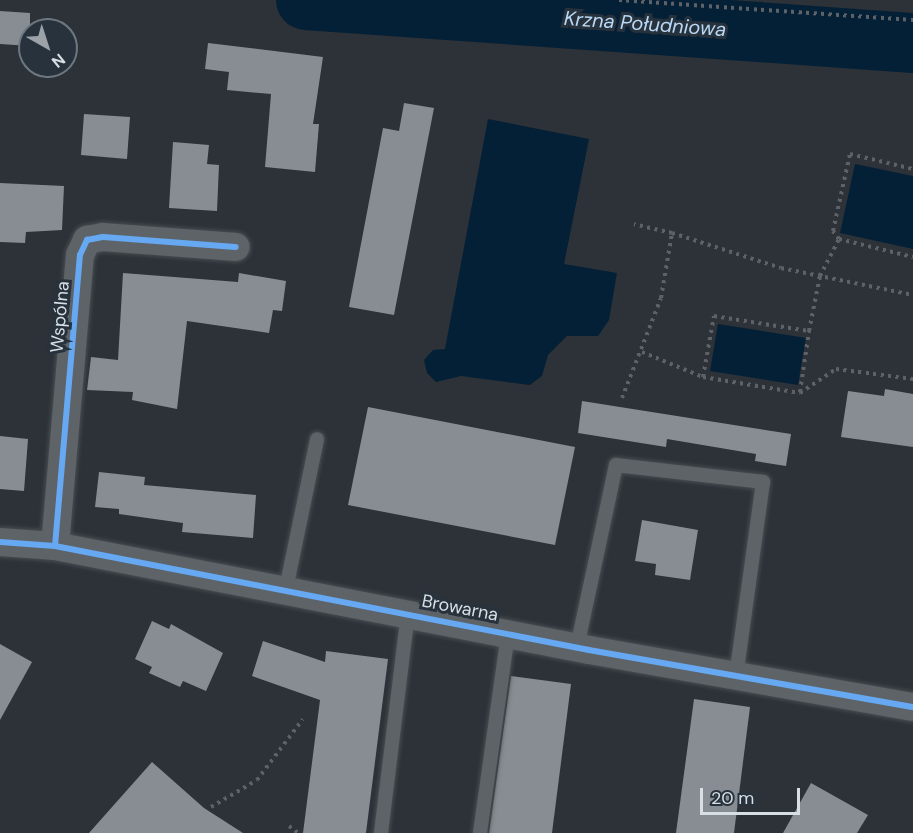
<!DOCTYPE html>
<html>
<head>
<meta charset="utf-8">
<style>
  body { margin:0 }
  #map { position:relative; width:913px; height:833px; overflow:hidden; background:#2c3238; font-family:"DM Sans",sans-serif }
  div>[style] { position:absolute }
  .water>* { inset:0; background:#042037 }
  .stream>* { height:10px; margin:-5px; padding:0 5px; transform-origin:5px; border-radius:5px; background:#042037 }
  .river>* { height:60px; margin:-30px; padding:0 30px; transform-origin:30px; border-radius:30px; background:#042037 }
  .building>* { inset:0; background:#888d93 }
  .path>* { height:4px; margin-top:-2px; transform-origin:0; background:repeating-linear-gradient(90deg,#5e6267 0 3px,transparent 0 7.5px) }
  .roads { filter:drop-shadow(0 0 2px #484d52) drop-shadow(0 0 2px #484d52) }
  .lane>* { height:14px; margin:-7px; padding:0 7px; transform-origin:7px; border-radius:7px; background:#5d6367 }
  .street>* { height:28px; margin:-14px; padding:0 14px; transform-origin:14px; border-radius:14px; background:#5d6367 }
  .cycleway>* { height:6px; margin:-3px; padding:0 3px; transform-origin:3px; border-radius:3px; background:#66a8f1 }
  span { translate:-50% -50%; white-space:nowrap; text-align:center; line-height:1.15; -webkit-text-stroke:6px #27323d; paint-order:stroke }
  .street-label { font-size:18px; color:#d7dfe5 }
  .water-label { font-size:20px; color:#b9d8f5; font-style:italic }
  .north { position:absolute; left:18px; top:18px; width:60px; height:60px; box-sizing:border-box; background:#27323d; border:2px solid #6d7780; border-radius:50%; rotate:141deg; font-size:16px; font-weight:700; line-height:24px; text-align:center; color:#d7dfe5 }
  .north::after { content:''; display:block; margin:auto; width:21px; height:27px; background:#9ba2a8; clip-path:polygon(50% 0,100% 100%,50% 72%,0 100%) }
  .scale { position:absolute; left:700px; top:788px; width:100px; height:27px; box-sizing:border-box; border:3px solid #d7dfe5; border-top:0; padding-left:8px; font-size:18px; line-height:21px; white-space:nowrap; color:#d7dfe5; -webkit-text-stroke:4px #27323d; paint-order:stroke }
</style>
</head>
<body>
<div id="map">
  <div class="water">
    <div style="clip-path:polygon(488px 119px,589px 139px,564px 264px,617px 273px,609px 320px,598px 336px,567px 336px,548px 355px,542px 376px,530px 385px,461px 376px,436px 382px,427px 373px,424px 360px,433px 350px,445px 349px)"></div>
    <div style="clip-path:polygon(855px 164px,913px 176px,913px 249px,840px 233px)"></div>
    <div style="clip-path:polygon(718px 324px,806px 338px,798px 385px,710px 371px)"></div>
  </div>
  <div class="stream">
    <div style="left:324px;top:1px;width:1px;rotate:-45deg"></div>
  </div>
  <div class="river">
    <div style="left:306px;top:0;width:609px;rotate:4.05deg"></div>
  </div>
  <div class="building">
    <div style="clip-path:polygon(0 11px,30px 13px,30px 46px,0 44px)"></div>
    <div style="clip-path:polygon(208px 43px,323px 57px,313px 124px,319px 124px,315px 172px,265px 167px,271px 94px,227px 90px,229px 72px,205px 69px)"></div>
    <div style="clip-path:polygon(404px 103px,434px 108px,394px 315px,349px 307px,383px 128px,399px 131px)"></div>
    <div style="clip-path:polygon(84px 114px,130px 117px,127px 159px,81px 155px)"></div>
    <div style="clip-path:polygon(173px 142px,209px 145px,207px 164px,219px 165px,217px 211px,169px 208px)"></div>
    <div style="clip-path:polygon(0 183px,64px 186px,62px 230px,26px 232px,25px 243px,0 242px)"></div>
    <div style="clip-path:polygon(123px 273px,238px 282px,239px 273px,286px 281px,282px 311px,273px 310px,269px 333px,187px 321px,177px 409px,132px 400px,133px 392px,87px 390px,91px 357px,118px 360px)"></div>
    <div style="clip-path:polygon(885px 389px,913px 394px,913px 447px,841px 437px,848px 391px,884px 396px)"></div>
    <div style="clip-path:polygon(582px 401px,791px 434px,786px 466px,755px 461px,756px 454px,667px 439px,666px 447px,578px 433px)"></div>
    <div style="clip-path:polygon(368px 407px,575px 447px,555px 545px,348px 505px)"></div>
    <div style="clip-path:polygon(0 436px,28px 439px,24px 491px,0 489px)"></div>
    <div style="clip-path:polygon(99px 472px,145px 477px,144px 485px,256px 495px,253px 538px,182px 532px,183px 523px,119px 514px,119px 509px,95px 507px)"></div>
    <div style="clip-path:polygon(642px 520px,698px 530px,690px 580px,655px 575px,656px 564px,635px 561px)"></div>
    <div style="clip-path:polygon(152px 621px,169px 629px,171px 624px,223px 653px,206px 691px,183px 681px,180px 687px,149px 673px,152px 667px,135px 659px)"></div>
    <div style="clip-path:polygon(263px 641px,325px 662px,326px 651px,388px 659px,366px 833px,303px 833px,320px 700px,252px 676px)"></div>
    <div style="clip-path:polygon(0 644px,32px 662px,0 720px)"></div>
    <div style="clip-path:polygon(511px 676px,571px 684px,552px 833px,489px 833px)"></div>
    <div style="clip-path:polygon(694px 699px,750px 707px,734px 833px,676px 833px)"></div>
    <div style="clip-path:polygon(152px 762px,204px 808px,243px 833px,89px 833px)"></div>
    <div style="clip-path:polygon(811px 783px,868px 815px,857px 833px,783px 833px)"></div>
  </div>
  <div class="path">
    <div style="left:619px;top:0;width:295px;rotate:3.9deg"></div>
    <div style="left:672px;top:233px;width:114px;rotate:17.8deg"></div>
    <div style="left:781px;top:268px;width:135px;rotate:11.6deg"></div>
    <div style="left:839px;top:239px;width:10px;rotate:-127deg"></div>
    <div style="left:833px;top:231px;width:79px;rotate:-77.6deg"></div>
    <div style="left:850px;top:154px;width:65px;rotate:13.4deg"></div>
    <div style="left:642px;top:352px;width:66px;rotate:22.3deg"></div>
    <div style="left:703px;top:377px;width:62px;rotate:-79.8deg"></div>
    <div style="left:714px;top:316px;width:96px;rotate:9deg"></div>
    <div style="left:809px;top:331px;width:56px;rotate:-78.7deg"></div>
    <div style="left:820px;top:276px;width:42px;rotate:-62.8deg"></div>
    <div style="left:839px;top:239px;width:76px;rotate:13.7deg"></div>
    <div style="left:703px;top:377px;width:98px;rotate:9.4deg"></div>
    <div style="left:800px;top:393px;width:43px;rotate:-33.7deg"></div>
    <div style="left:836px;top:369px;width:78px;rotate:7.4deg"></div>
    <div style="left:800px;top:392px;width:62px;rotate:-81.6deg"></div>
    <div style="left:622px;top:398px;width:107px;rotate:-68.7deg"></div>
    <div style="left:661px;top:298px;width:66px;rotate:-80.4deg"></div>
    <div style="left:672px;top:233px;width:39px;rotate:-167deg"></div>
    <div style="left:211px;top:807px;width:53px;rotate:-30.4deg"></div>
    <div style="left:257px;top:780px;width:76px;rotate:-53deg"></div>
    <div style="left:289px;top:826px;width:11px;rotate:38deg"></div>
  </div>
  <div class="roads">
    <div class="lane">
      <div style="left:286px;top:589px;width:153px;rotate:-78.3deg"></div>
      <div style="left:577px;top:647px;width:186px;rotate:-77.9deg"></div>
      <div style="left:616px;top:465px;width:148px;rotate:6.6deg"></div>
      <div style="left:763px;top:482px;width:196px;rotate:97.9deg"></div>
      <div style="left:381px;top:833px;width:222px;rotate:-83deg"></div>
      <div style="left:480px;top:833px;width:202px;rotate:-82deg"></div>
    </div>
    <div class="street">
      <div style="left:0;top:542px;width:55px;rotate:4.2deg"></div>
      <div style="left:55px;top:546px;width:544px;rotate:11.02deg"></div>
      <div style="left:589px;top:650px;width:329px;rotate:10deg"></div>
      <div style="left:55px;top:546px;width:292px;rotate:-85.1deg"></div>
      <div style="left:80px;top:255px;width:17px;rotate:-65deg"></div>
      <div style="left:87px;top:240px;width:16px;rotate:-11deg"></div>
      <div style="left:103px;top:237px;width:133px;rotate:4.3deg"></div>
    </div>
  </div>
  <div class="cycleway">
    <div style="left:0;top:542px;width:55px;rotate:4.2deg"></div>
    <div style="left:55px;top:546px;width:544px;rotate:11.02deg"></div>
    <div style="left:589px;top:650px;width:329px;rotate:10deg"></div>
    <div style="left:55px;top:546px;width:292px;rotate:-85.1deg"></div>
    <div style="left:80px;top:255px;width:17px;rotate:-65deg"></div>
    <div style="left:87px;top:240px;width:16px;rotate:-11deg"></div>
    <div style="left:103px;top:237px;width:133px;rotate:4.3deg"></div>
  </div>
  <div class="street-label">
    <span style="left:60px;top:317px;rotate:-85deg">Wspólna</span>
    <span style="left:460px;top:608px;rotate:11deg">Browarna</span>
  </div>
  <div class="water-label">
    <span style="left:645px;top:24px;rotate:4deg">Krzna Południowa</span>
  </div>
  <div class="north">N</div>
  <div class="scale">20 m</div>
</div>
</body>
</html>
